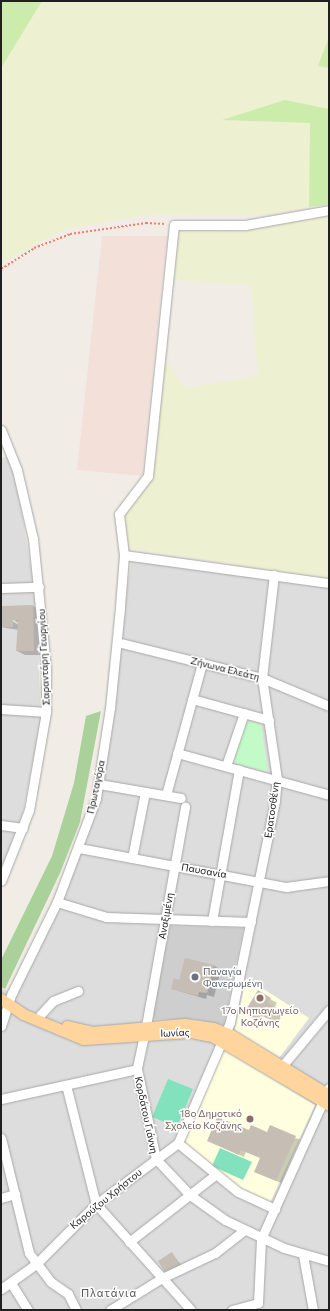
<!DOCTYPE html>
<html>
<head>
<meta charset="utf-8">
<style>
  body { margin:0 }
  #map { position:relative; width:330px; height:1311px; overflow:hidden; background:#f1ede6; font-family:Commissioner,sans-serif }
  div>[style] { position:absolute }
  .residential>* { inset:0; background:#dedddd }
  .education>* { inset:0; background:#ffffe0 }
  .religious>* { inset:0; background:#cecece }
  .military>* { inset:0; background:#f3e0d9 }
  .farmland>* { inset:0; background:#edf0d1 }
  .grass>* { inset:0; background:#cbecaa }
  .forest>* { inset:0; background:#aad199 }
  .park>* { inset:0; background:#c2fbc7 }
  .pitch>* { inset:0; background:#82e2bd }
  .shadow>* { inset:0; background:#0003 }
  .building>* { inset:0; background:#c6bdb5 }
  .path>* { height:1.5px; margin-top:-0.75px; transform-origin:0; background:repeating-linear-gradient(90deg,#fe7969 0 2px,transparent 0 4px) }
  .roads { filter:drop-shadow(0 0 1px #a7a7a7) drop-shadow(0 0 1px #a7a7a7) }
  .minor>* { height:9px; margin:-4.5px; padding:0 4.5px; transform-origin:4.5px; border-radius:4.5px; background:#fff }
  .major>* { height:11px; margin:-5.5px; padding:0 5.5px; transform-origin:5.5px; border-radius:5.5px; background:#ffd59d }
  .dots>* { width:11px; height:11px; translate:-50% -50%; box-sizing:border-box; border:2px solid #fff; border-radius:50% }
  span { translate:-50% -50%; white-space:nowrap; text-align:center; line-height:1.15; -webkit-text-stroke:3px #fff; paint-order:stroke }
  .street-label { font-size:10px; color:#202020 }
  .worship-label { font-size:10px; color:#5b616d }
  .left { translate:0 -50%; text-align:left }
  .education-label { font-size:10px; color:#785e54 }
  .right { translate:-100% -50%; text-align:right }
  .neighbourhood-label { font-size:11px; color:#535353; letter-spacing:1px }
  .frame { position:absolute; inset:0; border:2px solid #202020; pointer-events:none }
</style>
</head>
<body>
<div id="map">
  <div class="residential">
    <div style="clip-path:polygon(8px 457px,19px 496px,36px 597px,41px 721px,22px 817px,1px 869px,1px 458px)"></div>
    <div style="clip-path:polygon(131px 561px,329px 588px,329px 1310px,1px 1310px,1px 988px,17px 996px,62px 899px,96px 812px)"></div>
  </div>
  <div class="education">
    <div style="clip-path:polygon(246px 978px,309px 1018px,279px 1058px,234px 1033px)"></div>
    <div style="clip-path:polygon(221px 1046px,315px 1105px,270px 1203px,239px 1188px,185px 1146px,185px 1134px)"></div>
  </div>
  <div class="religious">
    <div style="clip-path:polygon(170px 926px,243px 928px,224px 1025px,194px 1019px,152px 1019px)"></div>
  </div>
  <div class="military">
    <div style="clip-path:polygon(102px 236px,167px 236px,142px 476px,77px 470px)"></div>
  </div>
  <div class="farmland">
    <div style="clip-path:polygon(42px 1px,329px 1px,329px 37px,318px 66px,329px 68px,329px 109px,285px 100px,222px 120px,310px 123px,309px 207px,269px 215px,155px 214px,121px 219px,63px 230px,1px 263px,1px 68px)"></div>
    <div style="clip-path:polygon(329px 216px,329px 580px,129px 548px,122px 520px,126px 509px,148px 485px,153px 471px,164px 356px,185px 388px,258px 376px,251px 285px,175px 280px,178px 232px,183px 229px,238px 232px)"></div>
  </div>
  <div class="grass">
    <div style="clip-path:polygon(1px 1px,42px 1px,1px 68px)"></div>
    <div style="clip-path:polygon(329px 37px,329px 68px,318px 66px)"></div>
    <div style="clip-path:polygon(285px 100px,329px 109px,329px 204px,309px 207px,310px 123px,222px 120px)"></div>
  </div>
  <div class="forest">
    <div style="clip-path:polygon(101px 711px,80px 822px,60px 873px,5px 989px,1px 987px,1px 960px,52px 856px,74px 783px,86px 716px)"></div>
  </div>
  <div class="park">
    <div style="clip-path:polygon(244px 720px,261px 724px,268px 772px,230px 762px)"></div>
  </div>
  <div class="pitch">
    <div style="clip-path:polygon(168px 1079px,193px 1089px,177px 1127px,152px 1117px)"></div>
    <div style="clip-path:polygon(220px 1148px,252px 1162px,243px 1180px,212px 1166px)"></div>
  </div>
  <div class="shadow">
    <div style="clip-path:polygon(evenodd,33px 606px,40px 610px,41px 655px,25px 655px,17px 651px,19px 630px,1px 627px,1px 607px,33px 606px,9px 617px,19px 623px,19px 625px,8px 619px,9px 617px)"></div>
    <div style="clip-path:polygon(213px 965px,221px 970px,214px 997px,207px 995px,206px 999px,172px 989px,180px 981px)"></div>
    <div style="clip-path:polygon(258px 992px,277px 1003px,274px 1008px,283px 1013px,278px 1023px,264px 1017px,261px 1022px,245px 1013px)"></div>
    <div style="clip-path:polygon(250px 1132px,300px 1139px,281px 1183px,260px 1174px,261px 1158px,246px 1152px,244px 1157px,213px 1143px)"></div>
    <div style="clip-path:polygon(172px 1254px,184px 1268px,172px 1275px)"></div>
  </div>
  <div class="building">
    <div style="clip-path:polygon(33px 605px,34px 651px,16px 651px,18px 620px,13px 620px,13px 627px,1px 627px,1px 606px)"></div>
    <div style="clip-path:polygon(185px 958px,214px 965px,207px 993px,199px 992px,198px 996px,171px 989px,174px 978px,179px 980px)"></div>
    <div style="clip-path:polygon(258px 990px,271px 998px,268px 1003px,277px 1008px,270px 1019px,257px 1014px,254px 1019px,244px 1013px)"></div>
    <div style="clip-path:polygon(217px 1117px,249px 1130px,251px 1125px,267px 1132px,270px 1125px,296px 1136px,276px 1181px,254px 1172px,260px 1158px,241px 1150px,239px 1155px,207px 1141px)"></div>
    <div style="clip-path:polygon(172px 1252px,180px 1265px,166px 1274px,158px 1261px)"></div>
  </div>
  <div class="path">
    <div style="left:1px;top:269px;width:39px;rotate:-32deg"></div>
    <div style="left:34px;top:248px;width:39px;rotate:-21deg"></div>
    <div style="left:70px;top:234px;width:77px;rotate:-8.2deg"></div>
    <div style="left:146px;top:223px;width:20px;rotate:3deg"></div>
  </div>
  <div class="roads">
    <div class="minor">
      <div style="left:1px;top:430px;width:43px;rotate:68.2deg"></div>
      <div style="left:17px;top:470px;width:71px;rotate:76.9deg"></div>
      <div style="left:33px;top:539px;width:130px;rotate:84.2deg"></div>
      <div style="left:46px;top:668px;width:44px;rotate:90deg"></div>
      <div style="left:46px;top:712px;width:99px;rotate:99.8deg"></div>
      <div style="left:29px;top:810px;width:76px;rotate:111.5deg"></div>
      <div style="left:124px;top:555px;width:207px;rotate:7.8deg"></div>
      <div style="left:1px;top:588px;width:38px;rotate:-2deg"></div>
      <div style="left:117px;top:642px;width:149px;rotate:13.9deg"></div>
      <div style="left:262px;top:678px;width:73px;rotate:22.7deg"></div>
      <div style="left:192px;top:699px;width:80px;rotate:15.3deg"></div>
      <div style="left:1px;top:709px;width:45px;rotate:3.8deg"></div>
      <div style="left:177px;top:753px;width:158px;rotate:15.4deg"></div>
      <div style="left:226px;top:766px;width:56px;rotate:-71.2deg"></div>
      <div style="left:99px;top:784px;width:83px;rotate:9.7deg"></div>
      <div style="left:166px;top:795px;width:137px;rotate:-74.7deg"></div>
      <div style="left:1px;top:825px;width:22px;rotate:8deg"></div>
      <div style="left:79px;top:848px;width:211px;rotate:10.7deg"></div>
      <div style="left:286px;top:887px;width:43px;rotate:-7.9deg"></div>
      <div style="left:132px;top:858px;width:67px;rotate:-78.9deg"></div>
      <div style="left:57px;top:902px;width:51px;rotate:17deg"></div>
      <div style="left:106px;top:917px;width:145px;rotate:2deg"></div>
      <div style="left:212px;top:921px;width:154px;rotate:-79.9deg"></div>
      <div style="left:40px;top:1015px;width:19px;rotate:-47deg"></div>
      <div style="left:53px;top:1001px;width:27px;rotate:-22deg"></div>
      <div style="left:1px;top:1026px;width:35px;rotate:-72deg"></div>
      <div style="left:12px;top:993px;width:102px;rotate:-63.7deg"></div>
      <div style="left:57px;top:902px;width:111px;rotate:-69.4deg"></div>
      <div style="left:96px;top:798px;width:91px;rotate:-81.2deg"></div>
      <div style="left:110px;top:708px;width:101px;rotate:-84.3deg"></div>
      <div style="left:120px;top:607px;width:52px;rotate:-85.6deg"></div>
      <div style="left:124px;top:555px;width:41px;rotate:-97deg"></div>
      <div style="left:119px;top:514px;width:48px;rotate:-52.7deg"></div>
      <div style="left:148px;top:476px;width:252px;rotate:-84.1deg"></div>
      <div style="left:174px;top:225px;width:71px"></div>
      <div style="left:245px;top:225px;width:85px;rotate:-10.1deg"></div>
      <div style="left:146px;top:1026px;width:223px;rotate:-79.9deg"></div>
      <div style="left:144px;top:1035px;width:35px;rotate:102deg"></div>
      <div style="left:137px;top:1069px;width:92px;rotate:78.1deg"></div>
      <div style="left:156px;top:1159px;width:50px;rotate:46.6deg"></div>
      <div style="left:190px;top:1195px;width:43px;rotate:35.5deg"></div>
      <div style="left:225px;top:1220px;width:65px;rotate:25.4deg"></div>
      <div style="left:284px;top:1248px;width:47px;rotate:16.1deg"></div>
      <div style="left:278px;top:1071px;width:80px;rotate:-50.1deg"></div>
      <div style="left:66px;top:1085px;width:123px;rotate:75.9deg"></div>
      <div style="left:96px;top:1204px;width:142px;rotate:48.1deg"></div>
      <div style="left:1px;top:1099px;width:139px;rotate:-12.4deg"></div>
      <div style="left:1px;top:1138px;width:118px;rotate:76.3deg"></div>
      <div style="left:29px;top:1253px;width:36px;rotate:53deg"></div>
      <div style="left:51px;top:1282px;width:21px;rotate:35deg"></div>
      <div style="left:68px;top:1294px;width:18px;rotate:63deg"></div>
      <div style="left:178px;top:1143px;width:132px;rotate:-66.7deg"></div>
      <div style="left:230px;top:1022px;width:227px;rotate:-78.5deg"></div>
      <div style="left:275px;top:800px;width:21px;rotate:-85deg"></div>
      <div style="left:277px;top:779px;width:102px;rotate:-98.4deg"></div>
      <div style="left:262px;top:678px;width:104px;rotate:-83.4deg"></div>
      <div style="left:178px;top:1143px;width:77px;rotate:39.2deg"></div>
      <div style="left:238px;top:1192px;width:41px;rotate:24.7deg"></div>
      <div style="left:1px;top:1198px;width:15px;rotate:-16deg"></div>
      <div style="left:129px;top:1242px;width:109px;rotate:-37.9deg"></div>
      <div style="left:303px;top:1255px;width:56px;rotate:79.7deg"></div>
      <div style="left:11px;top:1283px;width:32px;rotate:58deg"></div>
      <div style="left:1px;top:1289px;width:43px;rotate:-35.5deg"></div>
      <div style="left:36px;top:1264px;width:85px;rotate:-45deg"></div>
      <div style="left:96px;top:1204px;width:102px;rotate:-36.6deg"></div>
      <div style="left:110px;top:1310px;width:61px;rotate:-31.6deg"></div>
      <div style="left:162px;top:1278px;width:59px;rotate:-25.3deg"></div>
      <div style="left:215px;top:1253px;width:37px;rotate:-38deg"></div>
      <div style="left:232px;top:1310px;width:27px;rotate:-15deg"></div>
      <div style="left:258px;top:1303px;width:64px;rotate:-87.3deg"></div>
      <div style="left:261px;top:1239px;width:166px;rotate:-65.8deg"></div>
    </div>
    <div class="major">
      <div style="left:1px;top:999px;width:27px;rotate:34deg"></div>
      <div style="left:23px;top:1014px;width:65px;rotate:22.6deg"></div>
      <div style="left:83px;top:1039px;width:108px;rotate:-3.7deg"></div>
      <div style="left:191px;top:1032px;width:21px;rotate:11deg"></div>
      <div style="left:212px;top:1036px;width:136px;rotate:30.5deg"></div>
      <div style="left:67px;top:1026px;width:26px;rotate:13deg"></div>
      <div style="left:92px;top:1032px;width:93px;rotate:-4.9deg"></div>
      <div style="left:185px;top:1024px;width:28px;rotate:8deg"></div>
      <div style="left:213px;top:1028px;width:19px;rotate:21deg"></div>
      <div style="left:231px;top:1035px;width:115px;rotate:31.5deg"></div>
    </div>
  </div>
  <div class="dots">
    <div style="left:195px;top:977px;background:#6b7280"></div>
    <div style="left:260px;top:998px;background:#8d6e63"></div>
    <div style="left:250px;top:1119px;background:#8d6e63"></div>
  </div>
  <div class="street-label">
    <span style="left:44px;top:657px;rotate:-93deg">Σαραντάρη Γεωργίου</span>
    <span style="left:225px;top:669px;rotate:14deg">Ζήνωνα Ελεάτη</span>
    <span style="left:96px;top:787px;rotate:-78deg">Πρωταγόρα</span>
    <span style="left:272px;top:810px;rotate:-82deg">Ερατοσθένη</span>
    <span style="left:204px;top:871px;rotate:10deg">Παυσανία</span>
    <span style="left:166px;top:916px;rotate:-80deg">Αναξιμένη</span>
    <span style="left:175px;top:1033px;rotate:-2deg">Ιωνίας</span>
    <span style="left:146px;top:1115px;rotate:78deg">Κορδάτου Γιάννη</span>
    <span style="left:106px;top:1199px;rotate:-39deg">Καρούζου Χρήστου</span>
  </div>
  <div class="worship-label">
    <span class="left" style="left:203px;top:977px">Παναγία<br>Φανερωμένη</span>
  </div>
  <div class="education-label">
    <span style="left:260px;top:1016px">17ο Νηπιαγωγείο<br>Κοζάνης</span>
    <span class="right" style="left:242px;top:1119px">18ο Δημοτικό<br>Σχολείο Κοζάνης</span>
  </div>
  <div class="neighbourhood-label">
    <span style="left:109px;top:1293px">Πλατάνια</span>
  </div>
  <div class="frame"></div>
</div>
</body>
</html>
